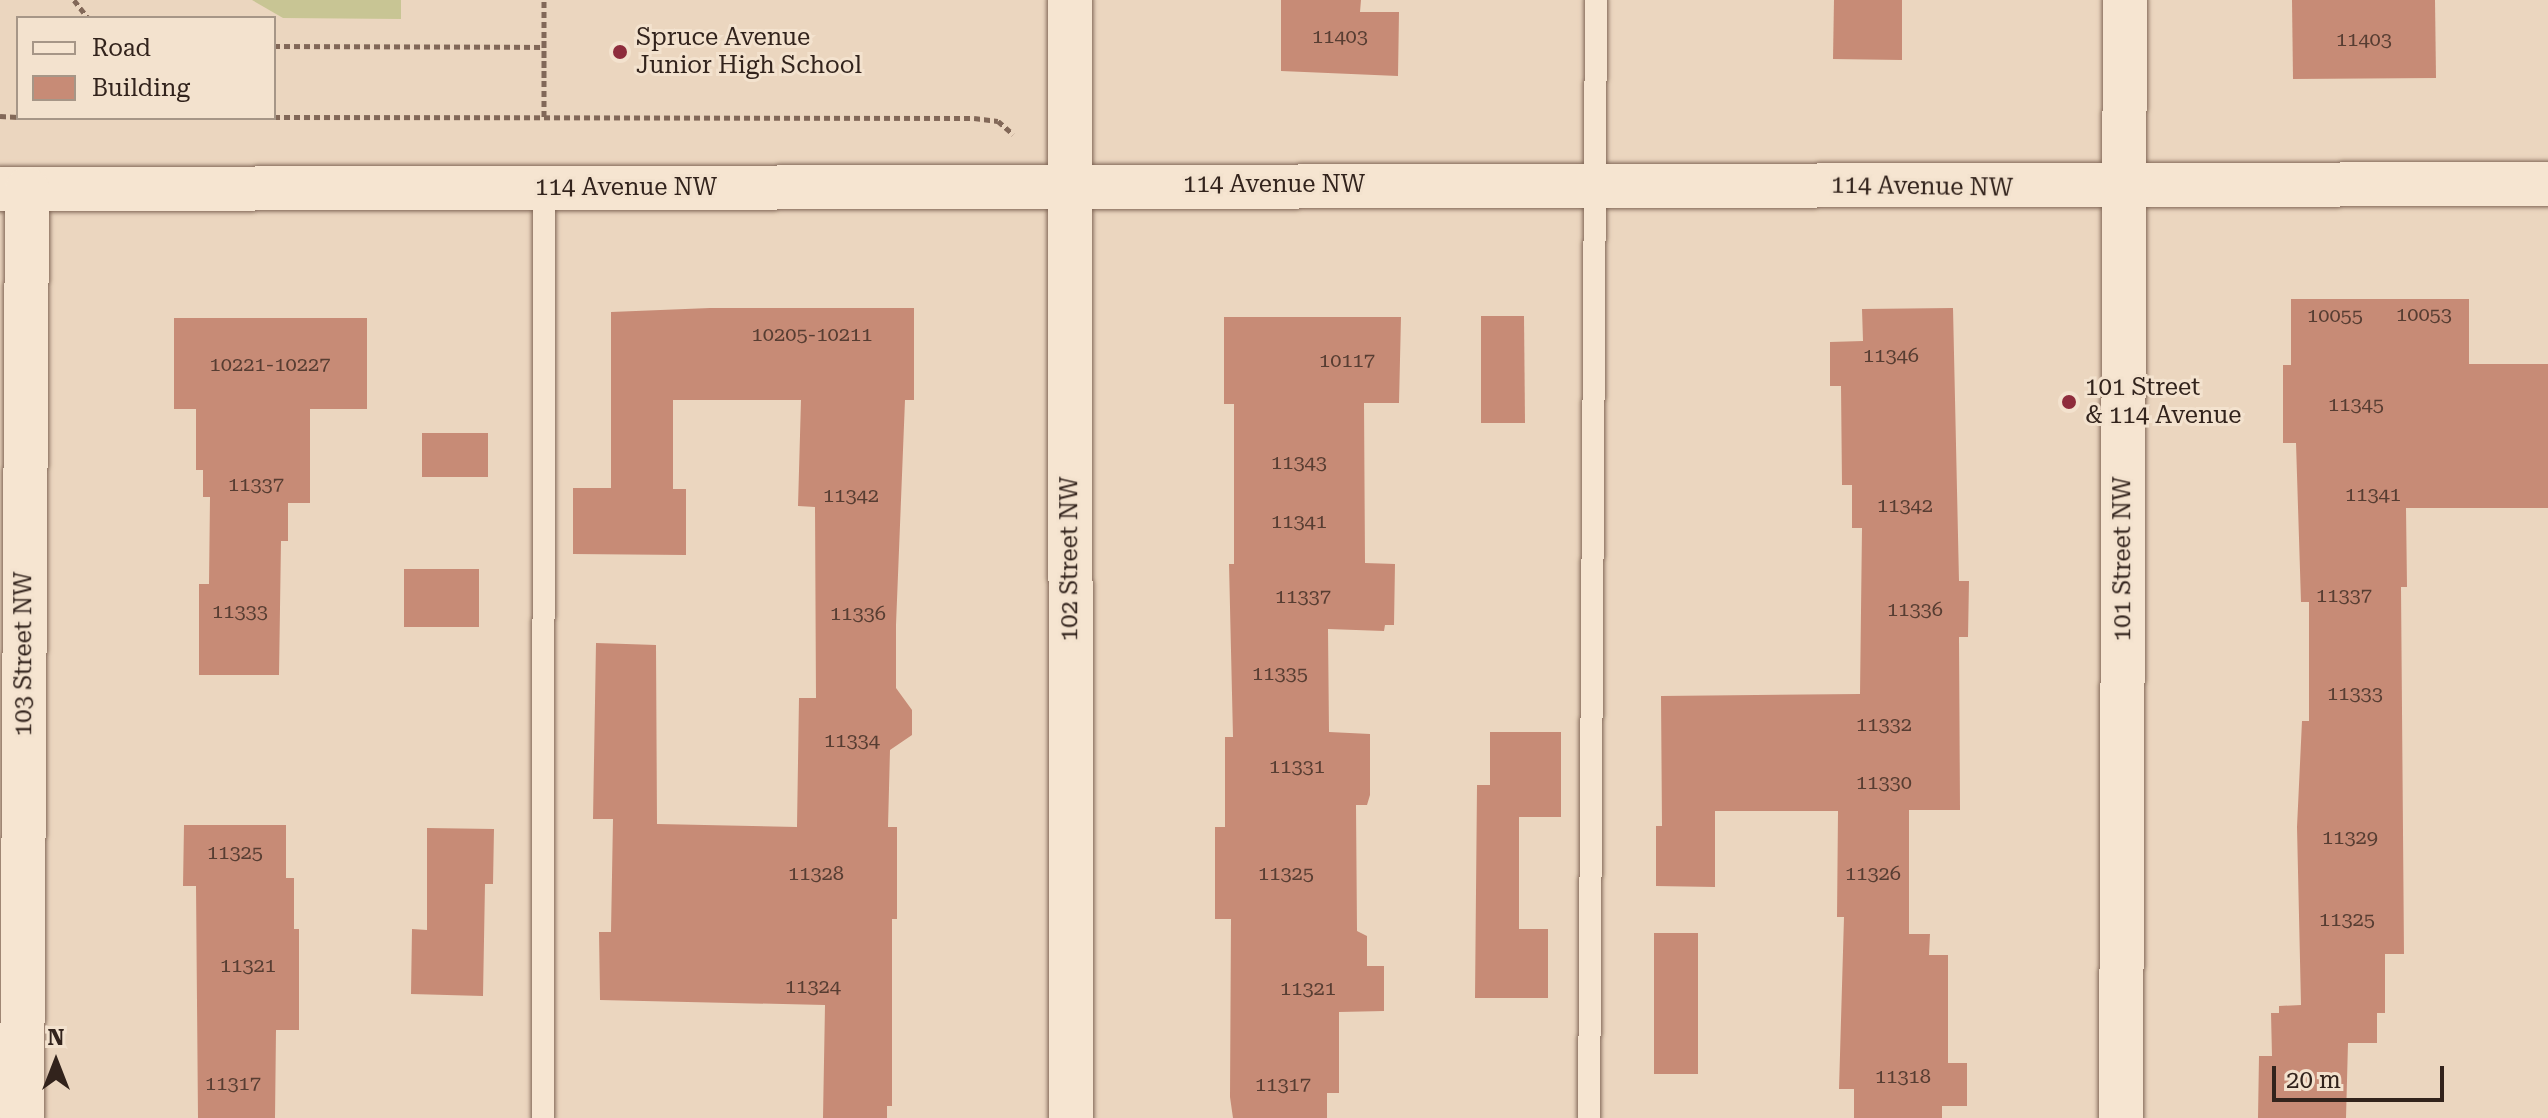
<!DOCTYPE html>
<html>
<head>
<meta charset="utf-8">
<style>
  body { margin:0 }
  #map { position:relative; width:2548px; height:1118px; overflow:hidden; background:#ebd6bf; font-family:"Roboto Serif",serif }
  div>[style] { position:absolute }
  .green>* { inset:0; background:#c8c594 }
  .building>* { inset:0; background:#c78b76 }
  .path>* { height:5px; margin-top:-2.5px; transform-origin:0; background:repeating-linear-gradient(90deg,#826858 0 6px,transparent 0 10px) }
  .roads { filter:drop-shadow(0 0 2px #826858) drop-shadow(0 0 2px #826858) }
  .lane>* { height:22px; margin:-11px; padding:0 11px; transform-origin:11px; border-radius:11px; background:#f6e5d1 }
  .street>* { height:44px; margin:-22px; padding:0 22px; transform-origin:22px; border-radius:22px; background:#f6e5d1 }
  .secondary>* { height:44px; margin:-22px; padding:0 22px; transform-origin:22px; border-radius:22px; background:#f6e5d1 }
  .dots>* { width:22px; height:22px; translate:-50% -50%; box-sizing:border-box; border:4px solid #f3e2ce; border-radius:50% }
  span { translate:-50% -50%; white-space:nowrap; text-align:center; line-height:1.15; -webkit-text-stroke:6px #f3e2ce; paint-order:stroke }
  .number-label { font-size:20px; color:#573d32 }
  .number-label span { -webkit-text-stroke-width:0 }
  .poi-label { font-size:24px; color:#32231c }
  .left { translate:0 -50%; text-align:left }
  .street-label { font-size:24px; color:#32231c }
  .legend { position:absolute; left:16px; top:16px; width:260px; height:104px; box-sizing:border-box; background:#f3e2ce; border:2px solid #a69687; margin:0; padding:10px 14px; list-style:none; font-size:24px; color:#32231c }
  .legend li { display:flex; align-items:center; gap:16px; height:40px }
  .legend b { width:40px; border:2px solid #a69687 }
  .north { position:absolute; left:16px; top:1022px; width:80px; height:80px; -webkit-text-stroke:6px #f3e2ce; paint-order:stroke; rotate:0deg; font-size:22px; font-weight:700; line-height:32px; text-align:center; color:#32231c }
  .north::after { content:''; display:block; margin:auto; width:28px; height:36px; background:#32231c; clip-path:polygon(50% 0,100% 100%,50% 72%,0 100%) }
  .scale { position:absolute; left:2272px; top:1066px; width:172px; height:36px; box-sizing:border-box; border:4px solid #32231c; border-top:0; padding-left:10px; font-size:24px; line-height:28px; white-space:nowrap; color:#32231c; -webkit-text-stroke:6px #f3e2ce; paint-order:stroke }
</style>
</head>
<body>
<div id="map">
  <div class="green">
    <div style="clip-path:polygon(252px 0,401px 0,401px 19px,283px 18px)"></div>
  </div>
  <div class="building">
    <div style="clip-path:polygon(1281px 0,1361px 0,1360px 12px,1399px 12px,1398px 76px,1281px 71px)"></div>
    <div style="clip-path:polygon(1834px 0,1902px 0,1902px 60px,1833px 59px)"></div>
    <div style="clip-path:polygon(2292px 0,2435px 0,2436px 78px,2293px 79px)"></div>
    <div style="clip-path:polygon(2291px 299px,2469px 299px,2469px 364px,2548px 364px,2548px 508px,2406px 508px,2407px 587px,2401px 587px,2404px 954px,2385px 954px,2385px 1013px,2377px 1013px,2377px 1043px,2348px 1043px,2346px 1118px,2258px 1118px,2259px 1056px,2272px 1056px,2271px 1013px,2279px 1013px,2279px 1006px,2301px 1005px,2297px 827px,2302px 721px,2309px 721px,2309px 602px,2301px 602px,2296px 443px,2283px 443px,2283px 365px,2291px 365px)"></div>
    <div style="clip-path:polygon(710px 308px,914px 308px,914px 400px,905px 400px,896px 625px,896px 688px,912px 710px,912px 735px,890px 750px,888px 827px,897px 827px,897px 919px,892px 919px,892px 1106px,887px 1106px,887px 1118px,823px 1118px,825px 1005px,600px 1000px,599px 932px,611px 932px,613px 819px,593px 819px,596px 643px,656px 645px,657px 824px,797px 827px,799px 698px,816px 698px,815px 507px,798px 506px,801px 400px,673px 400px,673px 489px,686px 489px,686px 555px,573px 554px,573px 488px,611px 488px,611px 312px)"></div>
    <div style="clip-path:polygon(1953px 308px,1959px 581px,1969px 581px,1968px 637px,1959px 637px,1960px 810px,1909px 810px,1909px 934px,1930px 934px,1929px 955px,1948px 955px,1948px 1063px,1967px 1063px,1967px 1106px,1942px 1106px,1942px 1118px,1854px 1118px,1854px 1089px,1839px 1089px,1844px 917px,1837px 917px,1838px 811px,1715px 811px,1715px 887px,1656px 886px,1656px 826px,1662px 826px,1661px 696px,1860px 694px,1862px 528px,1852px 528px,1852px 485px,1842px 485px,1841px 386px,1830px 386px,1830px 342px,1863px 341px,1862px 309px)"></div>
    <div style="clip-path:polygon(1481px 316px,1524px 316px,1525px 423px,1481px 423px)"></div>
    <div style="clip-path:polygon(1224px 317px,1401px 317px,1399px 403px,1364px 403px,1365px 563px,1395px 564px,1394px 625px,1385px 625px,1384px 631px,1328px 629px,1329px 732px,1370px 734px,1370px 795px,1367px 805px,1356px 805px,1357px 931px,1367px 936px,1367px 966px,1384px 966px,1384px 1011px,1339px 1012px,1339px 1093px,1327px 1093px,1327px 1118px,1233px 1118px,1230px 1097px,1231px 919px,1215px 919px,1215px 827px,1225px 827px,1225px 737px,1233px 737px,1229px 564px,1234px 564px,1234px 404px,1224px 404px)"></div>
    <div style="clip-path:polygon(174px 318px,367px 318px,367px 409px,310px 409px,310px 503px,288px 503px,288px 541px,281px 541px,279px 675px,199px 675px,199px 584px,209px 584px,210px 497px,203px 497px,203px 470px,196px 470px,196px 409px,174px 409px)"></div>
    <div style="clip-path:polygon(422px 433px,488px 433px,488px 477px,422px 477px)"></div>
    <div style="clip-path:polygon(404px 569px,479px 569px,479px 627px,404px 627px)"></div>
    <div style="clip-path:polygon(1490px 732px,1561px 732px,1561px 817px,1519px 817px,1519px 929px,1548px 929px,1548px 998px,1475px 998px,1477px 785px,1490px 785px)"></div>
    <div style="clip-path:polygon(184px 825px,286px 825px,286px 878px,294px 878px,294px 929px,299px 929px,299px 1030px,276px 1030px,275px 1118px,198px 1118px,196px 886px,183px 886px)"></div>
    <div style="clip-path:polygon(427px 828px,494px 829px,493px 884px,485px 884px,483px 996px,411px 994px,412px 929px,427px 930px)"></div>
    <div style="clip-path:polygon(1654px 933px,1698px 933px,1698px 1074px,1654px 1074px)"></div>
  </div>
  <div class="path">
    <div style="left:74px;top:0;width:23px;rotate:52deg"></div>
    <div style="left:274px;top:46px;width:270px;rotate:0.2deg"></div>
    <div style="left:0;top:116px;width:18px;rotate:3deg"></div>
    <div style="left:274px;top:117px;width:700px;rotate:0.08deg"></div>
    <div style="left:974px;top:118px;width:24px;rotate:7deg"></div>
    <div style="left:998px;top:121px;width:20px;rotate:41deg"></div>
    <div style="left:544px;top:117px;width:117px;rotate:-90deg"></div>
  </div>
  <div class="roads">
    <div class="lane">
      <div style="left:543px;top:1118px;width:930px;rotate:-89.94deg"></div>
      <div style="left:1589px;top:1118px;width:1118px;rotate:-89.64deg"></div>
    </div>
    <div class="street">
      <div style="left:1070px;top:0;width:1118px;rotate:89.95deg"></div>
      <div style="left:0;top:189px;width:2548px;rotate:-0.11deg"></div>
      <div style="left:22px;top:1118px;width:929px;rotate:-89.69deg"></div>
    </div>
    <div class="secondary">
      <div style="left:2121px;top:1118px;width:1118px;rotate:-89.8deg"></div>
    </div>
  </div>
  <div class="dots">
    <div style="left:620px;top:52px;background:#8e2c3c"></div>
    <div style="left:2069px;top:402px;background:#8e2c3c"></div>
  </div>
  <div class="number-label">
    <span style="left:1340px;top:36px">11403</span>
    <span style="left:2364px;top:39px">11403</span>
    <span style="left:2424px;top:314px">10053</span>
    <span style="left:2335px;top:315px">10055</span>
    <span style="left:812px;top:334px">10205-10211</span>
    <span style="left:1891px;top:355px">11346</span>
    <span style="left:1347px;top:360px">10117</span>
    <span style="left:270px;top:364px">10221-10227</span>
    <span style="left:2356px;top:404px">11345</span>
    <span style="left:1299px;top:462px">11343</span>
    <span style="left:256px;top:484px">11337</span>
    <span style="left:2373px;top:494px">11341</span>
    <span style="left:851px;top:495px">11342</span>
    <span style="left:1905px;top:505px">11342</span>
    <span style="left:1299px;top:521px">11341</span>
    <span style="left:2344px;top:595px">11337</span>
    <span style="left:1303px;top:596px">11337</span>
    <span style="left:1915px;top:609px">11336</span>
    <span style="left:240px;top:611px">11333</span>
    <span style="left:858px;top:613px">11336</span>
    <span style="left:1280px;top:673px">11335</span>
    <span style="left:2355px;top:693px">11333</span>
    <span style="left:1884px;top:724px">11332</span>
    <span style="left:852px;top:740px">11334</span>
    <span style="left:1297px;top:766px">11331</span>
    <span style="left:1884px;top:782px">11330</span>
    <span style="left:2350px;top:837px">11329</span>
    <span style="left:235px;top:852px">11325</span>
    <span style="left:816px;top:873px">11328</span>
    <span style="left:1286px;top:873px">11325</span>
    <span style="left:1873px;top:873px">11326</span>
    <span style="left:2347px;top:919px">11325</span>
    <span style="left:248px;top:965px">11321</span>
    <span style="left:813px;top:986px">11324</span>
    <span style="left:1308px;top:988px">11321</span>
    <span style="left:1903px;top:1076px">11318</span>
    <span style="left:233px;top:1083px">11317</span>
    <span style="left:1283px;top:1084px">11317</span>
  </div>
  <div class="poi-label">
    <span class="left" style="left:636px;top:52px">Spruce Avenue<br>Junior High School</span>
    <span class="left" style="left:2085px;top:402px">101 Street<br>&amp; 114 Avenue</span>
  </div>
  <div class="street-label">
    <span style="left:1274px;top:185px">114 Avenue NW</span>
    <span style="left:1922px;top:187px;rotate:1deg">114 Avenue NW</span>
    <span style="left:626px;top:188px">114 Avenue NW</span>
    <span style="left:1070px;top:559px;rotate:-90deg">102 Street NW</span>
    <span style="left:2123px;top:559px;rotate:-90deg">101 Street NW</span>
    <span style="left:24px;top:654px;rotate:-90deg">103 Street NW</span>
  </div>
  <ul class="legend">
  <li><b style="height:10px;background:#f6e5d1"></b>Road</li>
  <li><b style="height:22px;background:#c78b76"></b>Building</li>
  </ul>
  <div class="north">N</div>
  <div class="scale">20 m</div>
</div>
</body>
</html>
